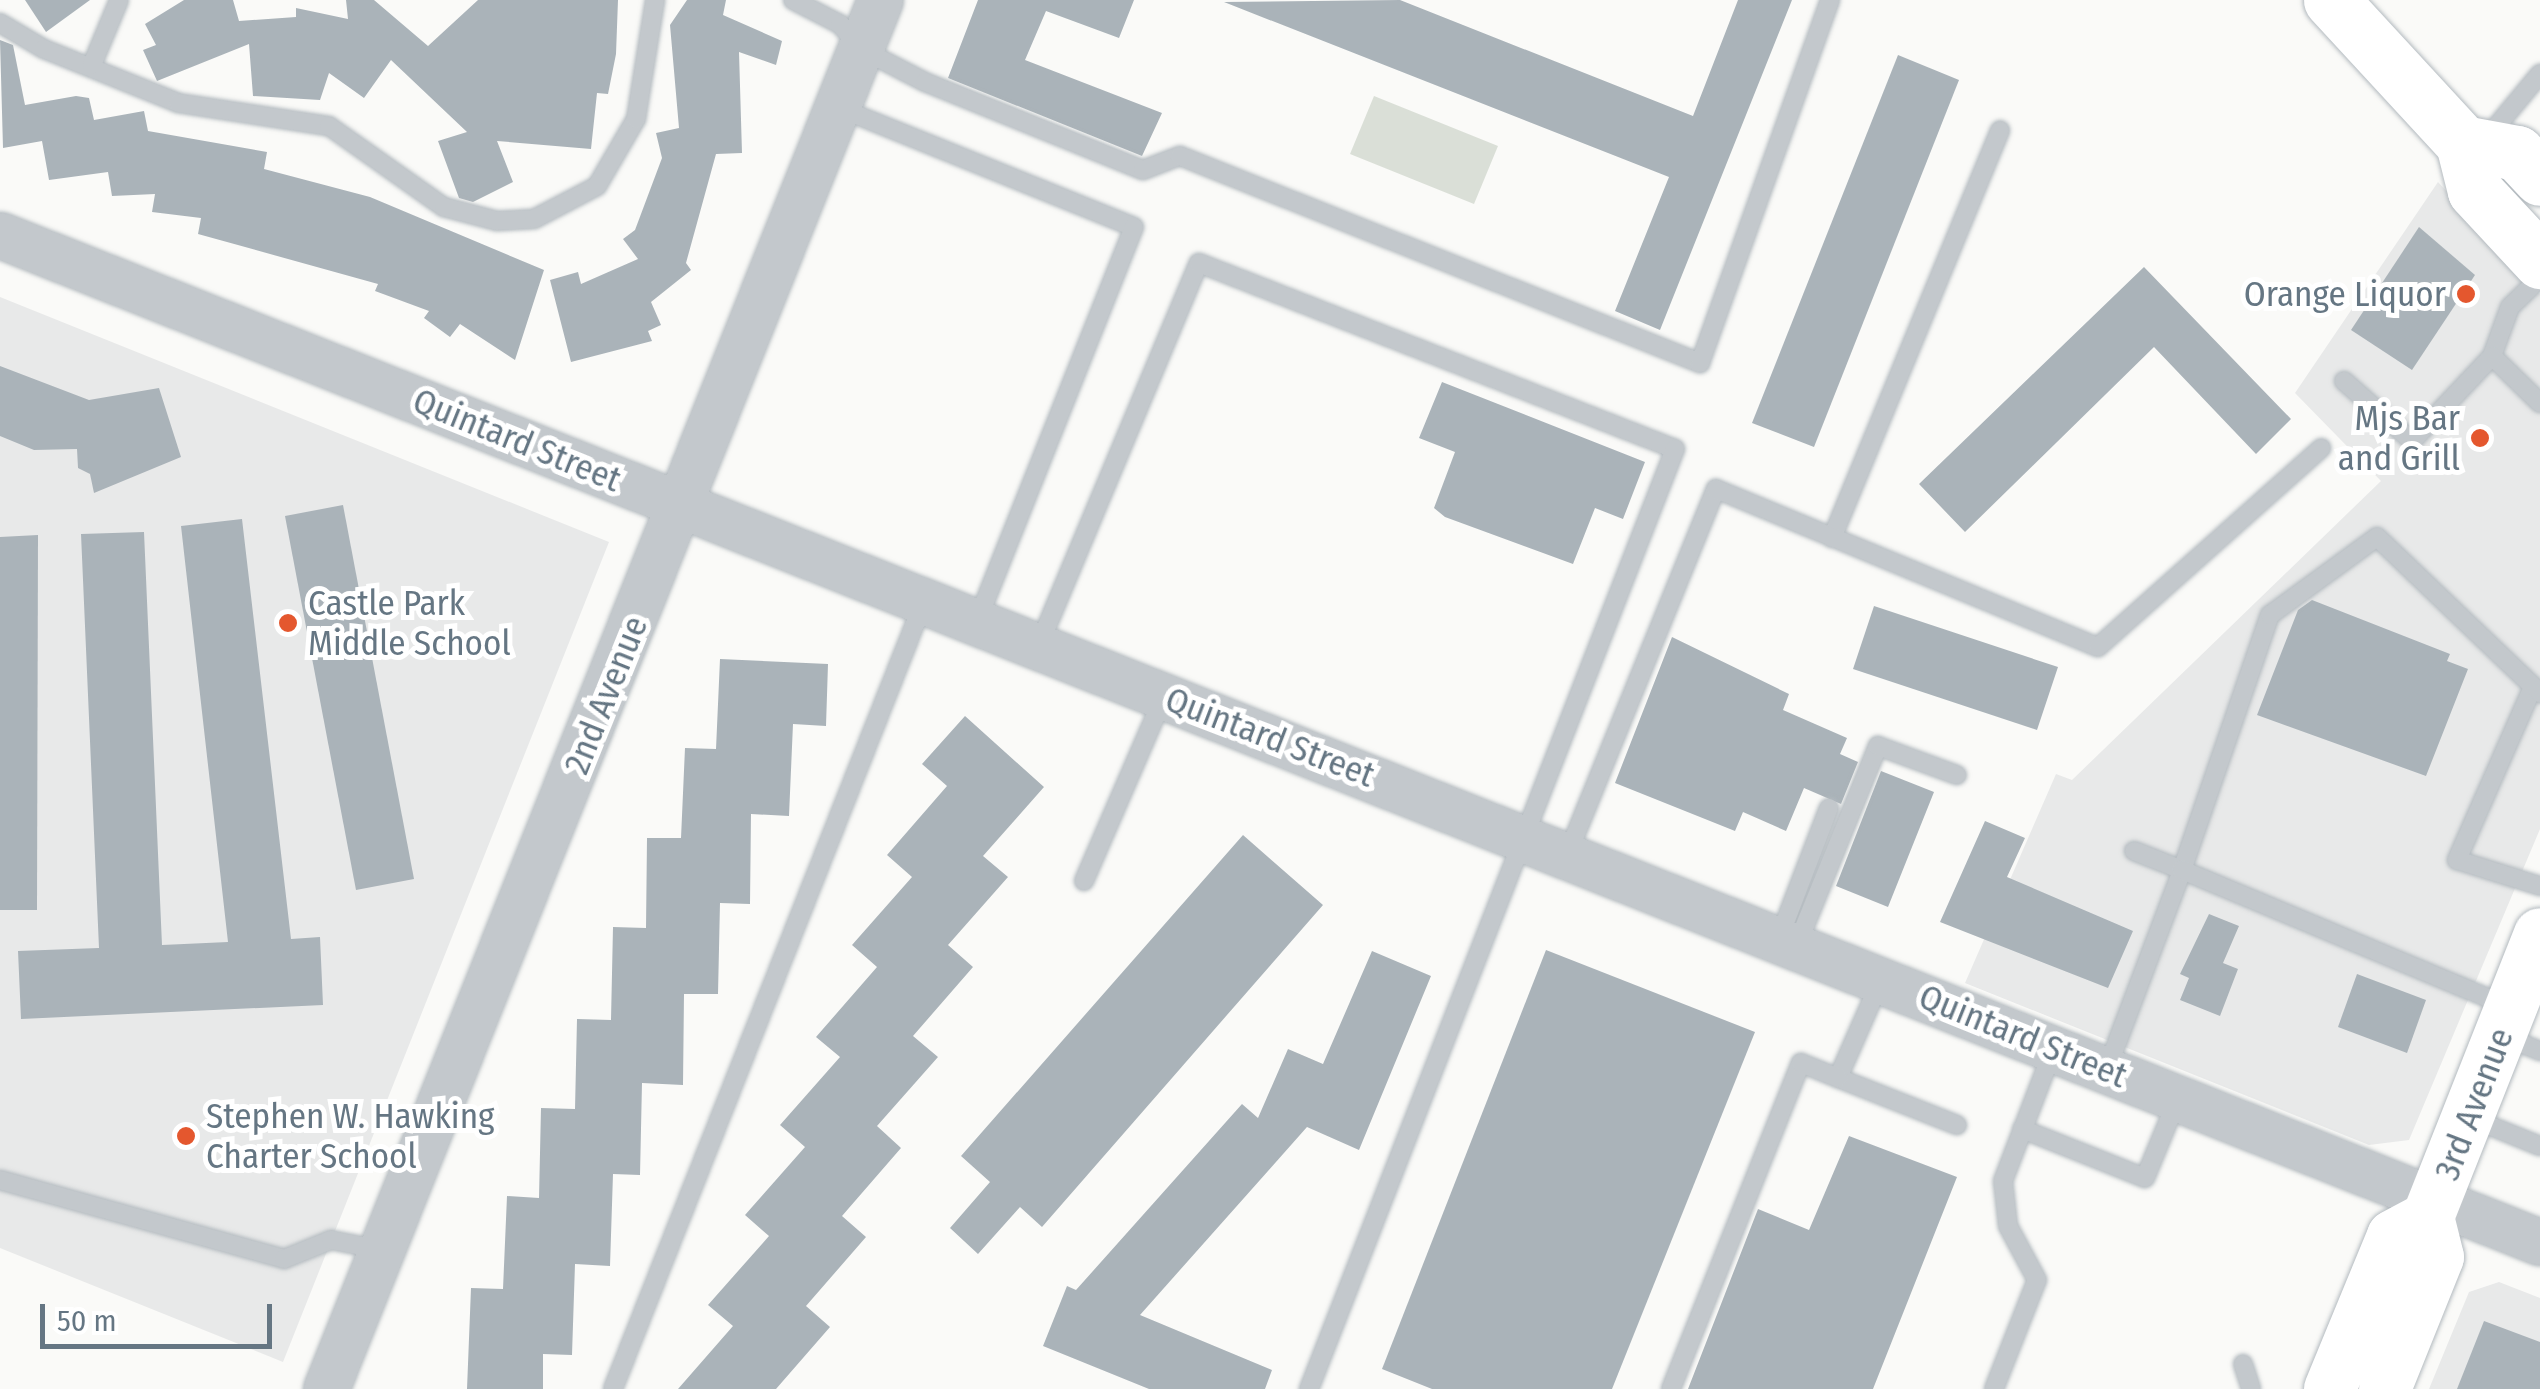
<!DOCTYPE html>
<html>
<head>
<meta charset="utf-8">
<style>
  body { margin:0 }
  #map { position:relative; width:2540px; height:1389px; overflow:hidden; background:#fafaf8; font-family:"Fira Sans Condensed",sans-serif }
  div>[style] { position:absolute }
  .built>* { inset:0; background:#e8e9e9 }
  .green>* { inset:0; background:#dadfd7 }
  .building>* { inset:0; background:#aab3b9 }
  .roads { filter:drop-shadow(0 0 2px #b3babf) drop-shadow(0 0 2px #b3babf) }
  .service>* { height:18px; margin:-9px; padding:0 9px; transform-origin:9px; border-radius:9px; background:#c3c8cc }
  .tertiary>* { height:45px; margin:-22.5px; padding:0 22.5px; transform-origin:22.5px; border-radius:22.5px; background:#c3c8cc }
  .secondary>* { height:52px; margin:-26px; padding:0 26px; transform-origin:26px; border-radius:26px; background:#fff }
  .primary>* { height:55px; margin:-27.5px; padding:0 27.5px; transform-origin:27.5px; border-radius:27.5px; background:#fff }
  .dots>* { width:28px; height:28px; translate:-50% -50%; box-sizing:border-box; border:5px solid #fff; border-radius:50% }
  span { translate:-50% -50%; white-space:nowrap; text-align:center; line-height:1.15; -webkit-text-stroke:10px #fff; paint-order:stroke }
  .poi-label { font-size:35px; color:#657683 }
  .right { translate:-100% -50%; text-align:right }
  .left { translate:0 -50%; text-align:left }
  .street-label { font-size:35px; color:#657683 }
  .scale { position:absolute; left:40px; top:1304px; width:232px; height:45px; box-sizing:border-box; border:5px solid #657683; border-top:0; padding-left:12px; font-size:30px; line-height:35px; white-space:nowrap; color:#657683; -webkit-text-stroke:8px #fff; paint-order:stroke }
</style>
</head>
<body>
<div id="map">
  <div class="built">
    <div style="clip-path:polygon(2438px 182px,2540px 294px,2540px 829px,2409px 1140px,2369px 1145px,1965px 983px,2056px 774px,2072px 780px,2381px 481px,2295px 393px)"></div>
    <div style="clip-path:polygon(0 297px,609px 542px,283px 1362px,0 1248px)"></div>
    <div style="clip-path:polygon(2499px 1282px,2540px 1298px,2540px 1389px,2429px 1389px,2469px 1292px)"></div>
  </div>
  <div class="green">
    <div style="clip-path:polygon(1374px 96px,1498px 146px,1474px 204px,1350px 154px)"></div>
  </div>
  <div class="building">
    <div style="clip-path:polygon(25px 0,90px 0,46px 32px)"></div>
    <div style="clip-path:polygon(184px 0,233px 0,239px 21px,296px 17px,296px 8px,348px 19px,346px 0,374px 0,428px 46px,478px 0,618px 0,616px 54px,608px 94px,597px 93px,591px 149px,497px 141px,513px 182px,473px 202px,459px 198px,438px 141px,467px 132px,391px 60px,364px 98px,329px 73px,320px 100px,253px 96px,249px 44px,157px 81px,143px 50px,156px 45px,145px 24px)"></div>
    <div style="clip-path:polygon(687px 0,726px 0,723px 15px,782px 41px,776px 65px,739px 52px,742px 153px,716px 154px,686px 263px,691px 270px,651px 302px,661px 325px,648px 331px,652px 341px,571px 362px,550px 280px,578px 272px,581px 284px,638px 259px,623px 239px,635px 230px,662px 158px,656px 133px,679px 128px,670px 25px)"></div>
    <div style="clip-path:polygon(978px 0,1134px 0,1119px 38px,1046px 11px,1025px 60px,1162px 113px,1142px 156px,948px 78px)"></div>
    <div style="clip-path:polygon(1400px 0,1693px 116px,1738px 0,1792px 0,1660px 330px,1615px 311px,1669px 177px,1224px 2px)"></div>
    <div style="clip-path:polygon(0 40px,13px 45px,25px 105px,76px 96px,89px 98px,94px 120px,144px 111px,148px 131px,267px 152px,264px 169px,370px 197px,544px 270px,515px 360px,460px 324px,450px 337px,424px 318px,429px 311px,375px 291px,378px 284px,198px 234px,201px 218px,152px 212px,155px 194px,112px 196px,108px 172px,49px 180px,42px 141px,3px 148px)"></div>
    <div style="clip-path:polygon(1898px 55px,1959px 80px,1814px 447px,1752px 423px)"></div>
    <div style="clip-path:polygon(2419px 227px,2475px 275px,2412px 370px,2351px 330px)"></div>
    <div style="clip-path:polygon(2144px 267px,2291px 419px,2256px 454px,2154px 347px,1965px 532px,1919px 484px)"></div>
    <div style="clip-path:polygon(0 366px,89px 400px,159px 388px,181px 457px,94px 493px,90px 474px,78px 468px,77px 449px,34px 450px,0 436px)"></div>
    <div style="clip-path:polygon(1442px 382px,1645px 462px,1623px 519px,1595px 508px,1573px 564px,1445px 517px,1434px 508px,1455px 452px,1419px 438px)"></div>
    <div style="clip-path:polygon(343px 505px,414px 879px,356px 890px,285px 516px)"></div>
    <div style="clip-path:polygon(242px 519px,291px 939px,320px 937px,323px 1005px,21px 1019px,18px 951px,99px 948px,81px 534px,144px 532px,162px 945px,228px 942px,181px 526px)"></div>
    <div style="clip-path:polygon(38px 535px,37px 910px,0 910px,0 537px)"></div>
    <div style="clip-path:polygon(2312px 600px,2450px 654px,2447px 661px,2468px 669px,2426px 776px,2257px 715px,2298px 610px)"></div>
    <div style="clip-path:polygon(1874px 606px,2058px 667px,2037px 730px,1853px 669px)"></div>
    <div style="clip-path:polygon(1672px 637px,1789px 694px,1783px 710px,1847px 738px,1840px 754px,1858px 762px,1841px 804px,1804px 788px,1786px 831px,1743px 812px,1735px 831px,1615px 783px)"></div>
    <div style="clip-path:polygon(720px 659px,828px 664px,826px 726px,793px 724px,789px 816px,751px 814px,750px 904px,720px 903px,718px 994px,684px 994px,683px 1085px,642px 1083px,640px 1175px,613px 1174px,610px 1266px,575px 1264px,572px 1355px,543px 1354px,543px 1389px,467px 1389px,471px 1288px,503px 1289px,507px 1196px,539px 1198px,541px 1108px,575px 1109px,577px 1019px,611px 1020px,613px 927px,646px 928px,647px 838px,681px 838px,685px 748px,716px 749px)"></div>
    <div style="clip-path:polygon(965px 716px,1044px 787px,983px 856px,1008px 877px,948px 945px,973px 967px,913px 1036px,938px 1057px,877px 1126px,901px 1148px,842px 1216px,866px 1237px,806px 1306px,830px 1327px,776px 1389px,678px 1389px,733px 1326px,708px 1305px,769px 1236px,745px 1215px,805px 1147px,780px 1125px,840px 1057px,816px 1037px,877px 967px,852px 945px,912px 877px,887px 855px,947px 786px,922px 764px)"></div>
    <div style="clip-path:polygon(1881px 771px,1934px 792px,1888px 907px,1836px 886px)"></div>
    <div style="clip-path:polygon(1985px 821px,2025px 838px,2007px 877px,2133px 931px,2108px 988px,1940px 922px)"></div>
    <div style="clip-path:polygon(1243px 835px,1323px 905px,1042px 1227px,1020px 1207px,978px 1254px,950px 1228px,990px 1182px,961px 1156px)"></div>
    <div style="clip-path:polygon(2209px 914px,2239px 926px,2223px 963px,2238px 969px,2220px 1016px,2180px 1000px,2189px 978px,2180px 974px)"></div>
    <div style="clip-path:polygon(1546px 950px,1755px 1032px,1612px 1389px,1432px 1389px,1382px 1369px)"></div>
    <div style="clip-path:polygon(1372px 951px,1431px 976px,1359px 1150px,1307px 1127px,1140px 1315px,1272px 1370px,1265px 1389px,1149px 1389px,1043px 1346px,1067px 1286px,1076px 1290px,1242px 1104px,1258px 1118px,1288px 1049px,1323px 1064px)"></div>
    <div style="clip-path:polygon(2357px 974px,2426px 1000px,2407px 1053px,2338px 1027px)"></div>
    <div style="clip-path:polygon(1849px 1136px,1957px 1177px,1873px 1389px,1688px 1389px,1758px 1209px,1809px 1230px)"></div>
    <div style="clip-path:polygon(2484px 1321px,2540px 1342px,2540px 1389px,2457px 1389px)"></div>
  </div>
  <div class="roads">
    <div class="service">
      <div style="left:793px;top:0;width:53px;rotate:27.1deg"></div>
      <div style="left:840px;top:24px;width:33px;rotate:50deg"></div>
      <div style="left:861px;top:49px;width:72px;rotate:27.3deg"></div>
      <div style="left:925px;top:82px;width:235px;rotate:22deg"></div>
      <div style="left:1143px;top:170px;width:40px;rotate:-21deg"></div>
      <div style="left:1180px;top:156px;width:560px;rotate:21.71deg"></div>
      <div style="left:1700px;top:363px;width:386px;rotate:-70.3deg"></div>
      <div style="left:0;top:23px;width:51px;rotate:30.6deg"></div>
      <div style="left:44px;top:49px;width:144px;rotate:21.9deg"></div>
      <div style="left:178px;top:103px;width:153px;rotate:8.7deg"></div>
      <div style="left:329px;top:126px;width:141px;rotate:35.2deg"></div>
      <div style="left:444px;top:207px;width:55px;rotate:14.8deg"></div>
      <div style="left:497px;top:221px;width:37px;rotate:-3deg"></div>
      <div style="left:534px;top:219px;width:71px;rotate:-27.6deg"></div>
      <div style="left:597px;top:186px;width:78px;rotate:-59.8deg"></div>
      <div style="left:636px;top:119px;width:121px;rotate:-80.9deg"></div>
      <div style="left:92px;top:65px;width:70px;rotate:-67.4deg"></div>
      <div style="left:837px;top:107px;width:320px;rotate:22deg"></div>
      <div style="left:1134px;top:227px;width:424px;rotate:111.7deg"></div>
      <div style="left:2486px;top:139px;width:85px;rotate:-50.3deg"></div>
      <div style="left:2492px;top:356px;width:52px;rotate:-69.8deg"></div>
      <div style="left:2510px;top:307px;width:42px;rotate:-44deg"></div>
      <div style="left:2344px;top:381px;width:91px;rotate:41.4deg"></div>
      <div style="left:2412px;top:441px;width:117px;rotate:-46.7deg"></div>
      <div style="left:2492px;top:356px;width:67px;rotate:44.4deg"></div>
      <div style="left:1832px;top:538px;width:441px;rotate:-67.6deg"></div>
      <div style="left:1039px;top:645px;width:414px;rotate:-67.3deg"></div>
      <div style="left:1199px;top:263px;width:511px;rotate:21.34deg"></div>
      <div style="left:1675px;top:449px;width:1009px;rotate:111.27deg"></div>
      <div style="left:2532px;top:689px;width:187px;rotate:113.7deg"></div>
      <div style="left:2457px;top:860px;width:87px;rotate:17.4deg"></div>
      <div style="left:2134px;top:851px;width:52px;rotate:21.6deg"></div>
      <div style="left:2182px;top:870px;width:270px;rotate:-71deg"></div>
      <div style="left:2270px;top:615px;width:132px;rotate:-36.1deg"></div>
      <div style="left:2377px;top:537px;width:226px;rotate:43.7deg"></div>
      <div style="left:1568px;top:853px;width:393px;rotate:-67.9deg"></div>
      <div style="left:1716px;top:489px;width:413px;rotate:22.5deg"></div>
      <div style="left:2098px;top:647px;width:299px;rotate:-41.7deg"></div>
      <div style="left:1084px;top:881px;width:202px;rotate:-66.6deg"></div>
      <div style="left:1779px;top:938px;width:139px;rotate:-69deg"></div>
      <div style="left:1797px;top:945px;width:215px;rotate:-67.9deg"></div>
      <div style="left:1878px;top:746px;width:84px;rotate:20.2deg"></div>
      <div style="left:1881px;top:980px;width:107px;rotate:113.7deg"></div>
      <div style="left:1838px;top:1078px;width:128px;rotate:21.6deg"></div>
      <div style="left:2503px;top:1036px;width:40px;rotate:22deg"></div>
      <div style="left:2107px;top:1069px;width:213px;rotate:-69.3deg"></div>
      <div style="left:2182px;top:870px;width:352px;rotate:22.7deg"></div>
      <div style="left:2471px;top:1118px;width:74px;rotate:22.1deg"></div>
      <div style="left:2022px;top:1129px;width:132px;rotate:21.7deg"></div>
      <div style="left:2145px;top:1178px;width:87px;rotate:-67.6deg"></div>
      <div style="left:0;top:1180px;width:295px;rotate:15.5deg"></div>
      <div style="left:284px;top:1259px;width:51px;rotate:-22deg"></div>
      <div style="left:331px;top:1240px;width:52px;rotate:11.1deg"></div>
      <div style="left:2243px;top:1364px;width:26px;rotate:72deg"></div>
      <div style="left:613px;top:1389px;width:847px;rotate:-68.46deg"></div>
      <div style="left:1671px;top:1389px;width:351px;rotate:-68.3deg"></div>
      <div style="left:1801px;top:1063px;width:40px;rotate:22deg"></div>
      <div style="left:1994px;top:1389px;width:117px;rotate:-68.5deg"></div>
      <div style="left:2037px;top:1280px;width:61px;rotate:-118.2deg"></div>
      <div style="left:2008px;top:1226px;width:45px;rotate:-96.3deg"></div>
      <div style="left:2003px;top:1181px;width:140px;rotate:-69.1deg"></div>
    </div>
    <div class="tertiary">
      <div style="left:0;top:235px;width:2732px;rotate:21.63deg"></div>
      <div style="left:326px;top:1389px;width:1495px;rotate:-68.26deg"></div>
    </div>
    <div class="secondary">
      <div style="left:2330px;top:1389px;width:165px;rotate:-67.6deg"></div>
      <div style="left:2393px;top:1236px;width:40px;rotate:-28deg"></div>
      <div style="left:2428px;top:1217px;width:304px;rotate:-68.4deg"></div>
      <div style="left:2385px;top:1389px;width:142px;rotate:-68.1deg"></div>
      <div style="left:2438px;top:1257px;width:41px;rotate:-104deg"></div>
    </div>
    <div class="primary">
      <div style="left:2331px;top:0;width:195px;rotate:47.3deg"></div>
      <div style="left:2463px;top:143px;width:49px;rotate:76deg"></div>
      <div style="left:2475px;top:191px;width:96px;rotate:47.1deg"></div>
      <div style="left:2463px;top:143px;width:55px;rotate:10.5deg"></div>
      <div style="left:2517px;top:153px;width:34px;rotate:47deg"></div>
    </div>
  </div>
  <div class="dots">
    <div style="left:2466px;top:294px;background:#e4572e"></div>
    <div style="left:2480px;top:438px;background:#e4572e"></div>
    <div style="left:288px;top:623px;background:#e4572e"></div>
    <div style="left:186px;top:1136px;background:#e4572e"></div>
  </div>
  <div class="poi-label">
    <span class="right" style="left:2446px;top:294px">Orange Liquor</span>
    <span class="right" style="left:2460px;top:438px">Mjs Bar<br>and Grill</span>
    <span class="left" style="left:308px;top:623px">Castle Park<br>Middle School</span>
    <span class="left" style="left:206px;top:1136px">Stephen W. Hawking<br>Charter School</span>
  </div>
  <div class="street-label">
    <span style="left:517px;top:440px;rotate:22deg">Quintard Street</span>
    <span style="left:606px;top:695px;rotate:-68deg">2nd Avenue</span>
    <span style="left:1270px;top:737px;rotate:21deg">Quintard Street</span>
    <span style="left:2023px;top:1036px;rotate:22deg">Quintard Street</span>
    <span style="left:2474px;top:1104px;rotate:-69deg">3rd Avenue</span>
  </div>
  <div class="scale">50 m</div>
</div>
</body>
</html>
